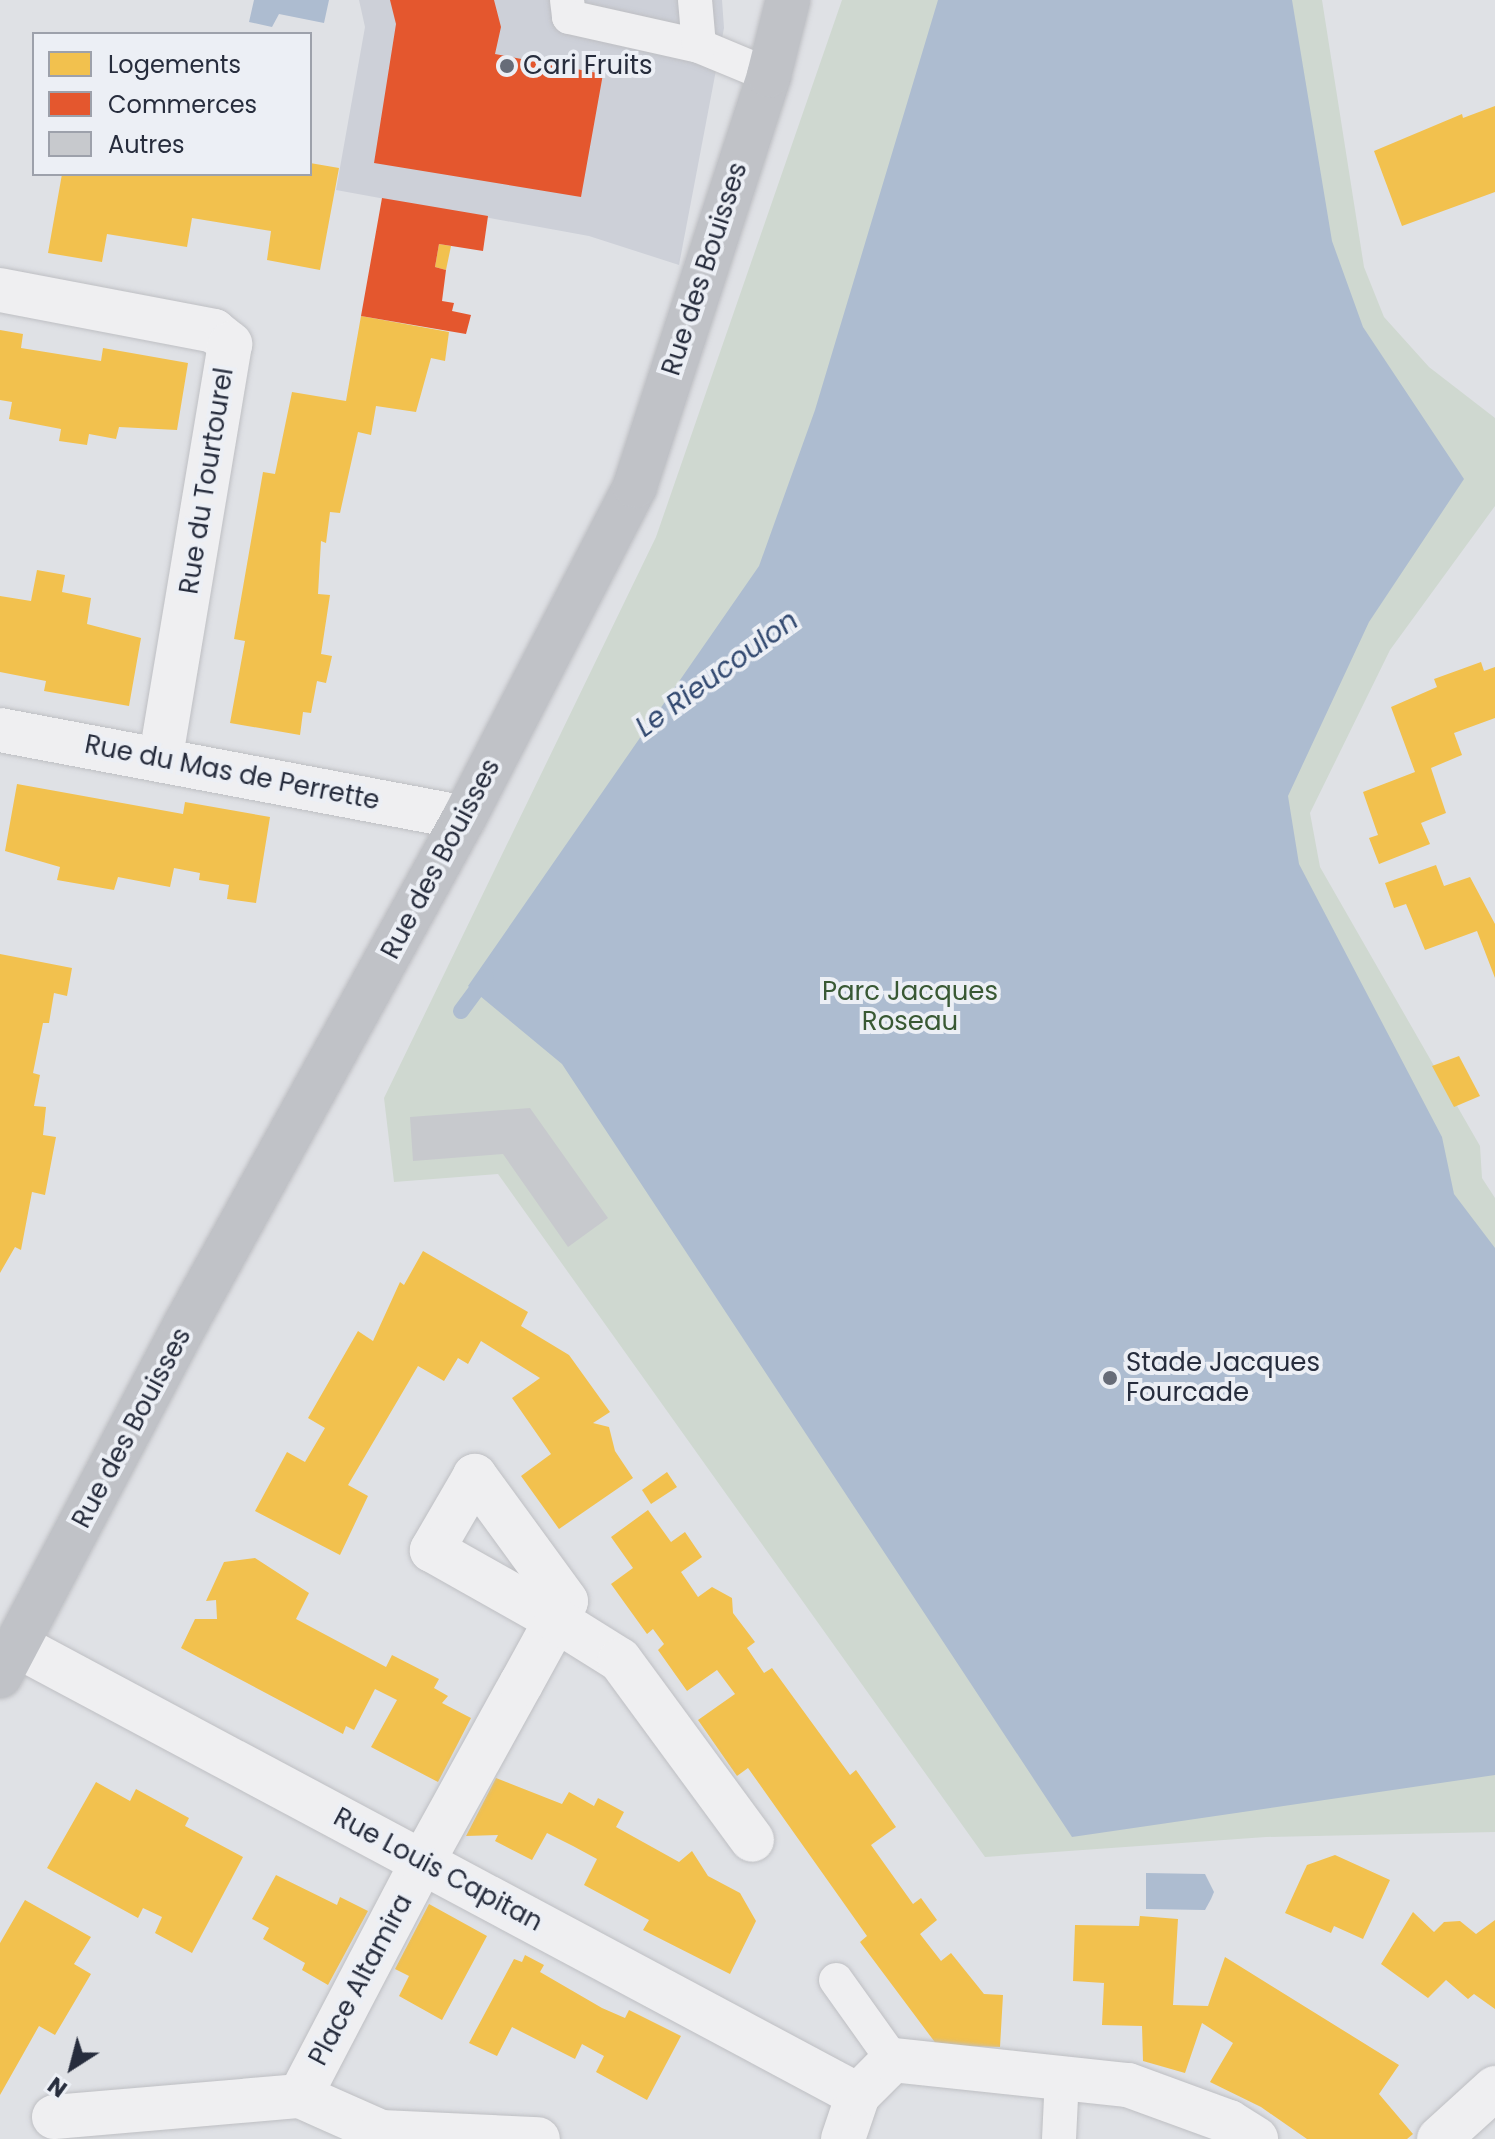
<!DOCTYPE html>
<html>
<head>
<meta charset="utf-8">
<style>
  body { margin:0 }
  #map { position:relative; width:1495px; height:2139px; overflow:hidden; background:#dfe1e5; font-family:Poppins,sans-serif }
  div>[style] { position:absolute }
  .built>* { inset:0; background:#cdd0d8 }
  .green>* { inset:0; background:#cfd8d0 }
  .water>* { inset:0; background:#adbcd0 }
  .homes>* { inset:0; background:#f2c14e }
  .shops>* { inset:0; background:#e4572e }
  .stream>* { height:16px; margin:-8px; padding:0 8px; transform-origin:8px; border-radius:8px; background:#adbcd0 }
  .building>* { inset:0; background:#c7c9cd }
  .roads { filter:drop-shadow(0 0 2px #bebfc3) drop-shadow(0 0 2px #bebfc3) }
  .lane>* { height:34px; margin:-17px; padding:0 17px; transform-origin:17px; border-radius:17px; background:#efeff1 }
  .street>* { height:44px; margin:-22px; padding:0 22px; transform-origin:22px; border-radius:22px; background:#efeff1 }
  .secondary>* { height:44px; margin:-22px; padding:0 22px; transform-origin:22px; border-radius:22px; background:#c0c2c7 }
  .dots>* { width:22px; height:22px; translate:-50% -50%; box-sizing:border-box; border:4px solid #eceff5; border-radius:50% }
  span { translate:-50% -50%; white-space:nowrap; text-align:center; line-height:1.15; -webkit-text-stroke:8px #eceff5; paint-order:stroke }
  .poi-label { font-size:26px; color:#272d3d }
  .left { translate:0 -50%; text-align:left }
  .street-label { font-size:26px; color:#272d3d }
  .park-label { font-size:26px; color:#395934 }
  .water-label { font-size:28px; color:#324970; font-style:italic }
  .legend { position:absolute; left:32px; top:32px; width:280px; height:144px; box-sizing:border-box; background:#eceff5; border:2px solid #9da1ab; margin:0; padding:10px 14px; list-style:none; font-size:24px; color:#272d3d }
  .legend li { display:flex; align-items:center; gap:16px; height:40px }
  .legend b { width:40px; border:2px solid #9da1ab }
  .north { position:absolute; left:32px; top:2027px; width:80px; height:80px; -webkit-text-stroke:6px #eceff5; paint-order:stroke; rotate:216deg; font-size:22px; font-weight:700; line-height:32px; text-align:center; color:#272d3d }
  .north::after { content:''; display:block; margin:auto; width:28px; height:36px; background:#272d3d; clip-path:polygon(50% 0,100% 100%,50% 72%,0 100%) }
</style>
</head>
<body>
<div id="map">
  <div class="built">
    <div style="clip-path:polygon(359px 0,722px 0,724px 28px,679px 265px,589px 236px,336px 190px,365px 27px)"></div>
  </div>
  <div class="green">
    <div style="clip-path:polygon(842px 0,1322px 0,1364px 267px,1384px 317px,1429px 367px,1495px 418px,1495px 506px,1390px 650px,1310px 813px,1320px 867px,1480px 1146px,1482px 1178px,1495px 1198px,1495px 1832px,1266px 1837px,985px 1857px,498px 1174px,394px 1182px,384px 1098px,656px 537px)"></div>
  </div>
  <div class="water">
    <div style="clip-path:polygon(254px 0,329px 0,324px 23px,279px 14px,272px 27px,249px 22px)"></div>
    <div style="clip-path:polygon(938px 0,1292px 0,1332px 241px,1363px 327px,1464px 479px,1369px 622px,1288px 796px,1299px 864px,1442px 1137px,1454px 1194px,1495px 1248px,1495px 1775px,1072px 1837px,562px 1064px,468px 986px,759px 566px,815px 410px)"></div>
    <div style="clip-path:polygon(1146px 1873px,1205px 1874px,1214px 1892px,1211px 1899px,1205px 1910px,1146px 1909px)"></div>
  </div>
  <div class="homes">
    <div style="clip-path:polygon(1495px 106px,1495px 192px,1402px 226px,1374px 151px,1462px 114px,1463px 118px)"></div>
    <div style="clip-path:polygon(310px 163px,339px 168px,320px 270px,267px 260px,271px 231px,192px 218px,187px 247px,107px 234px,102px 262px,48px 253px,62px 174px,310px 174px)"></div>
    <div style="clip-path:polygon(439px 244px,451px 246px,446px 270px,435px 267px)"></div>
    <div style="clip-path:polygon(361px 316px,449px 332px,445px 361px,431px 358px,416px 412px,376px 406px,371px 435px,358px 432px,340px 513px,330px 512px,326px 543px,321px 541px,318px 594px,330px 595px,321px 654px,332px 656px,326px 683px,317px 681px,311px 713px,303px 712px,300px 735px,230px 723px,245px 641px,234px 639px,263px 472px,275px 474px,292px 392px,346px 401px)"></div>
    <div style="clip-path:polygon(0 330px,23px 334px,21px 348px,101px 361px,103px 348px,188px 363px,177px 430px,119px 427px,116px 439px,89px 434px,87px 445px,59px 441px,61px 429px,9px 419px,12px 402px,0 400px)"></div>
    <div style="clip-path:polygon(37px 570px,65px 575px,62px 592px,91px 598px,87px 624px,141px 638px,129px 706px,44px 691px,46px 681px,0 672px,0 596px,31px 601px)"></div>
    <div style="clip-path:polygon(1481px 662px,1484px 671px,1495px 667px,1495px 718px,1454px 733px,1462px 755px,1431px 768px,1446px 813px,1421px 823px,1430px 844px,1379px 864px,1369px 838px,1378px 835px,1363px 792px,1415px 772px,1391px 707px,1437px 687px,1434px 679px)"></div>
    <div style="clip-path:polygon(17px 784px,183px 814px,185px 802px,270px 817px,256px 903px,227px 899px,229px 885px,199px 880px,200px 873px,174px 868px,170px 887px,118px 877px,114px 890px,57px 880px,60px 867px,5px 851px)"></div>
    <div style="clip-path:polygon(1436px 865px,1444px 886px,1470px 877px,1495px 924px,1495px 978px,1477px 931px,1425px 950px,1406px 904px,1394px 908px,1385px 883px)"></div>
    <div style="clip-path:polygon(0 954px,72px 968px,67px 996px,54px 993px,49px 1023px,43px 1023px,33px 1073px,40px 1075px,34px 1106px,46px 1107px,43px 1135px,56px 1137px,45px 1195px,32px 1192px,21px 1250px,15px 1247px,0 1273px)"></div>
    <div style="clip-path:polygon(1459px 1056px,1480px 1096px,1454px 1107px,1432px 1066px)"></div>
    <div style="clip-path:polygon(423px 1251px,528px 1312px,521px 1326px,569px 1355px,610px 1412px,593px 1423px,609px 1427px,615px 1451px,633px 1478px,559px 1529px,521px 1476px,551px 1454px,512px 1398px,540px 1378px,481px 1341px,468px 1364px,458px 1358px,444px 1381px,418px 1366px,348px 1485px,368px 1496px,340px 1555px,255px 1511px,287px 1452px,305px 1462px,325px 1428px,308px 1418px,358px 1331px,373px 1341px,400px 1282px,404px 1285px)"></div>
    <div style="clip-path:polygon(667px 1472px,677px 1487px,651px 1504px,642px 1490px)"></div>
    <div style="clip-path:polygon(648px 1510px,671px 1542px,685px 1532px,702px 1557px,681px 1572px,698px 1597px,712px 1587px,732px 1598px,733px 1613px,755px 1642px,747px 1648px,764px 1673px,772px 1668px,850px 1775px,856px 1770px,896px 1827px,871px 1845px,913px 1904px,921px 1898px,937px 1920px,920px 1934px,941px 1961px,951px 1953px,984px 1994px,1003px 1995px,1000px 2047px,937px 2045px,860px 1942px,867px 1936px,748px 1768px,737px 1776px,698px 1720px,735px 1694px,717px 1670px,687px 1691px,658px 1650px,664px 1644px,653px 1629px,647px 1634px,611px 1584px,633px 1568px,611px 1537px)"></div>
    <div style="clip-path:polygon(255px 1558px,309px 1593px,296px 1619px,386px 1667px,392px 1655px,439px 1679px,434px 1688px,448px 1696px,442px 1703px,471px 1718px,438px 1782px,371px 1747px,397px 1700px,375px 1689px,354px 1730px,346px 1726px,343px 1734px,181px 1648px,195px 1619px,217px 1619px,216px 1600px,206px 1601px,224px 1562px)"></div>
    <div style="clip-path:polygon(496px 1778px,562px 1804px,569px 1792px,594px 1806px,598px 1798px,624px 1812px,616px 1827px,679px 1862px,692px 1851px,708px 1876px,740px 1893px,756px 1921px,730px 1974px,643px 1930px,649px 1920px,584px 1885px,597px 1859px,573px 1846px,547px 1833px,532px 1860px,495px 1841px,498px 1835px,466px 1836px)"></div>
    <div style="clip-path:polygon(96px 1782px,130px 1801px,136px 1789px,189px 1818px,185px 1826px,243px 1857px,192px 1953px,155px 1933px,162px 1917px,143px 1908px,138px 1918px,47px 1868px)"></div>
    <div style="clip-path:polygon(1335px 1855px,1390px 1880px,1363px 1939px,1334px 1926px,1331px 1933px,1285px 1913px,1307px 1865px)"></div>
    <div style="clip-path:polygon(276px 1875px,337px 1905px,340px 1897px,368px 1911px,328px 1985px,302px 1970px,305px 1963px,263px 1939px,269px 1928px,252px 1919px)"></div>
    <div style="clip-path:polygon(25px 1900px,91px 1937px,74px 1964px,91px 1974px,55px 2035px,39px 2026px,0 2095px,0 1943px)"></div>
    <div style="clip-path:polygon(429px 1904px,487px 1936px,442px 2020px,399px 1996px,409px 1976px,395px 1969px)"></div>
    <div style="clip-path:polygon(1413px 1912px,1434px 1932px,1444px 1922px,1460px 1921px,1476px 1934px,1495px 1920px,1495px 2009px,1474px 1994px,1468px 1999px,1446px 1980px,1428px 1998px,1381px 1964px)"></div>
    <div style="clip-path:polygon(1140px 1916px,1178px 1919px,1173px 2005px,1208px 2006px,1225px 1957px,1399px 2065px,1379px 2094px,1413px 2134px,1407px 2139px,1307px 2139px,1261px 2107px,1210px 2082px,1233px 2043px,1202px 2023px,1185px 2073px,1143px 2061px,1142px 2026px,1102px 2025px,1104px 1983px,1073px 1981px,1075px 1925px,1139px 1926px)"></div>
    <div style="clip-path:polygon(525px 1955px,544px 1965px,540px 1972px,602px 2008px,625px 2018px,629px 2010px,681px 2036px,647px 2100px,596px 2072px,604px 2056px,582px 2044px,575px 2059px,512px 2027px,497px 2056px,469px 2043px,514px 1959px,522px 1962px)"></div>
  </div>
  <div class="shops">
    <div style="clip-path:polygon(390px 0,494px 0,501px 27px,495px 54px,603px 74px,581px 197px,374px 163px,396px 24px)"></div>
    <div style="clip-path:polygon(382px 198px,488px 216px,483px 251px,439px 244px,435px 267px,446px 270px,442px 301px,454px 303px,452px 311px,471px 315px,466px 334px,361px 316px)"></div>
  </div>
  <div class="stream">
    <div style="left:461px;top:1011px;width:42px;rotate:-53.7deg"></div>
  </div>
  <div class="building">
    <div style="clip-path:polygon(530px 1108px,608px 1218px,568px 1247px,503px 1154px,413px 1161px,410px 1117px)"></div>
  </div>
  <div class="roads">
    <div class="lane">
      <div style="left:567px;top:0;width:17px;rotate:83deg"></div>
      <div style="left:569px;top:17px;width:133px;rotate:12.6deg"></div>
      <div style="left:699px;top:46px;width:76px;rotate:22.5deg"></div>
      <div style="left:695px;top:0;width:46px;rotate:85deg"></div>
      <div style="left:836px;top:1980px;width:98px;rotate:54.5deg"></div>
      <div style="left:1059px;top:2139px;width:61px;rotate:-87.2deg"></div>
    </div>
    <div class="street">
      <div style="left:0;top:290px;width:218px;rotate:10.8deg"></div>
      <div style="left:214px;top:331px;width:21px;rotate:39deg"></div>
      <div style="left:230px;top:344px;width:420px;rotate:99.5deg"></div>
      <div style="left:0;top:730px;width:472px;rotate:10.7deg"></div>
      <div style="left:18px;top:1646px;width:952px;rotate:28.13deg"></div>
      <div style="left:300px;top:2096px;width:263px;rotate:-62.4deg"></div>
      <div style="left:422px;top:1863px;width:205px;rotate:-61.1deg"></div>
      <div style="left:521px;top:1684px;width:73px;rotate:-61.3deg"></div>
      <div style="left:556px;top:1620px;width:21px;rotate:-62deg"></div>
      <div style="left:566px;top:1601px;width:155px;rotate:-126.1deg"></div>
      <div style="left:475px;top:1476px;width:86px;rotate:120.2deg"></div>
      <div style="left:432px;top:1550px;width:142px;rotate:29.4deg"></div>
      <div style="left:556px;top:1620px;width:75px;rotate:32deg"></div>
      <div style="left:620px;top:1660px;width:223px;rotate:53.7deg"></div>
      <div style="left:54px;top:2117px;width:247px;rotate:-4.9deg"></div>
      <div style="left:300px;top:2096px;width:89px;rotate:24deg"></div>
      <div style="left:381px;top:2132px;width:157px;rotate:2.6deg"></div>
      <div style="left:843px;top:2139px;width:46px;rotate:-71.2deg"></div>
      <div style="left:858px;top:2095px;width:49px;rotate:-45deg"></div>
      <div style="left:893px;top:2060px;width:236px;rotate:6.1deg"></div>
      <div style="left:1128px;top:2085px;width:108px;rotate:20.1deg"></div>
      <div style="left:1229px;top:2122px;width:32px;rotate:32deg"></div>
      <div style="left:1439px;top:2139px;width:76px;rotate:-42.3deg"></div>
    </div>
    <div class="secondary">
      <div style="left:0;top:1676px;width:397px;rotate:-62.2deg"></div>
      <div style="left:185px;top:1325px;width:579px;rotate:-61.18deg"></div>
      <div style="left:464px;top:818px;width:373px;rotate:-62.7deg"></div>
      <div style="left:635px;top:486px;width:432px;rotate:-71.9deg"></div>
      <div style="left:769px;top:75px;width:77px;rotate:-75.8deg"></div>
    </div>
  </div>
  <div class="dots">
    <div style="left:507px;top:66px;background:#676c78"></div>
    <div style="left:1110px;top:1378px;background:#676c78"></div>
  </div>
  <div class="poi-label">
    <span class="left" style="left:523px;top:66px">Cari Fruits</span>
    <span class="left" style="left:1126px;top:1378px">Stade Jacques<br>Fourcade</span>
  </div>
  <div class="street-label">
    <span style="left:705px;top:269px;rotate:-72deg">Rue des Bouisses</span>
    <span style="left:207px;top:481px;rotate:-81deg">Rue du Tourtourel</span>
    <span style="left:232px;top:773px;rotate:11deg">Rue du Mas de Perrette</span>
    <span style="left:441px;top:859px;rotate:-62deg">Rue des Bouisses</span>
    <span style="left:132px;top:1428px;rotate:-62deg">Rue des Bouisses</span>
    <span style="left:438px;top:1870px;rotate:28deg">Rue Louis Capitan</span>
    <span style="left:361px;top:1980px;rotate:-62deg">Place Altamira</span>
  </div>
  <div class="park-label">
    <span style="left:910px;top:1007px">Parc Jacques<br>Roseau</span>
  </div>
  <div class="water-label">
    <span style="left:717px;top:674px;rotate:-36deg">Le Rieucoulon</span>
  </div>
  <ul class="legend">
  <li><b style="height:22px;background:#f2c14e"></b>Logements</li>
  <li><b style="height:22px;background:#e4572e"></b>Commerces</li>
  <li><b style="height:22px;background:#c7c9cd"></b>Autres</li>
  </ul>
  <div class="north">N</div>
</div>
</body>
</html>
